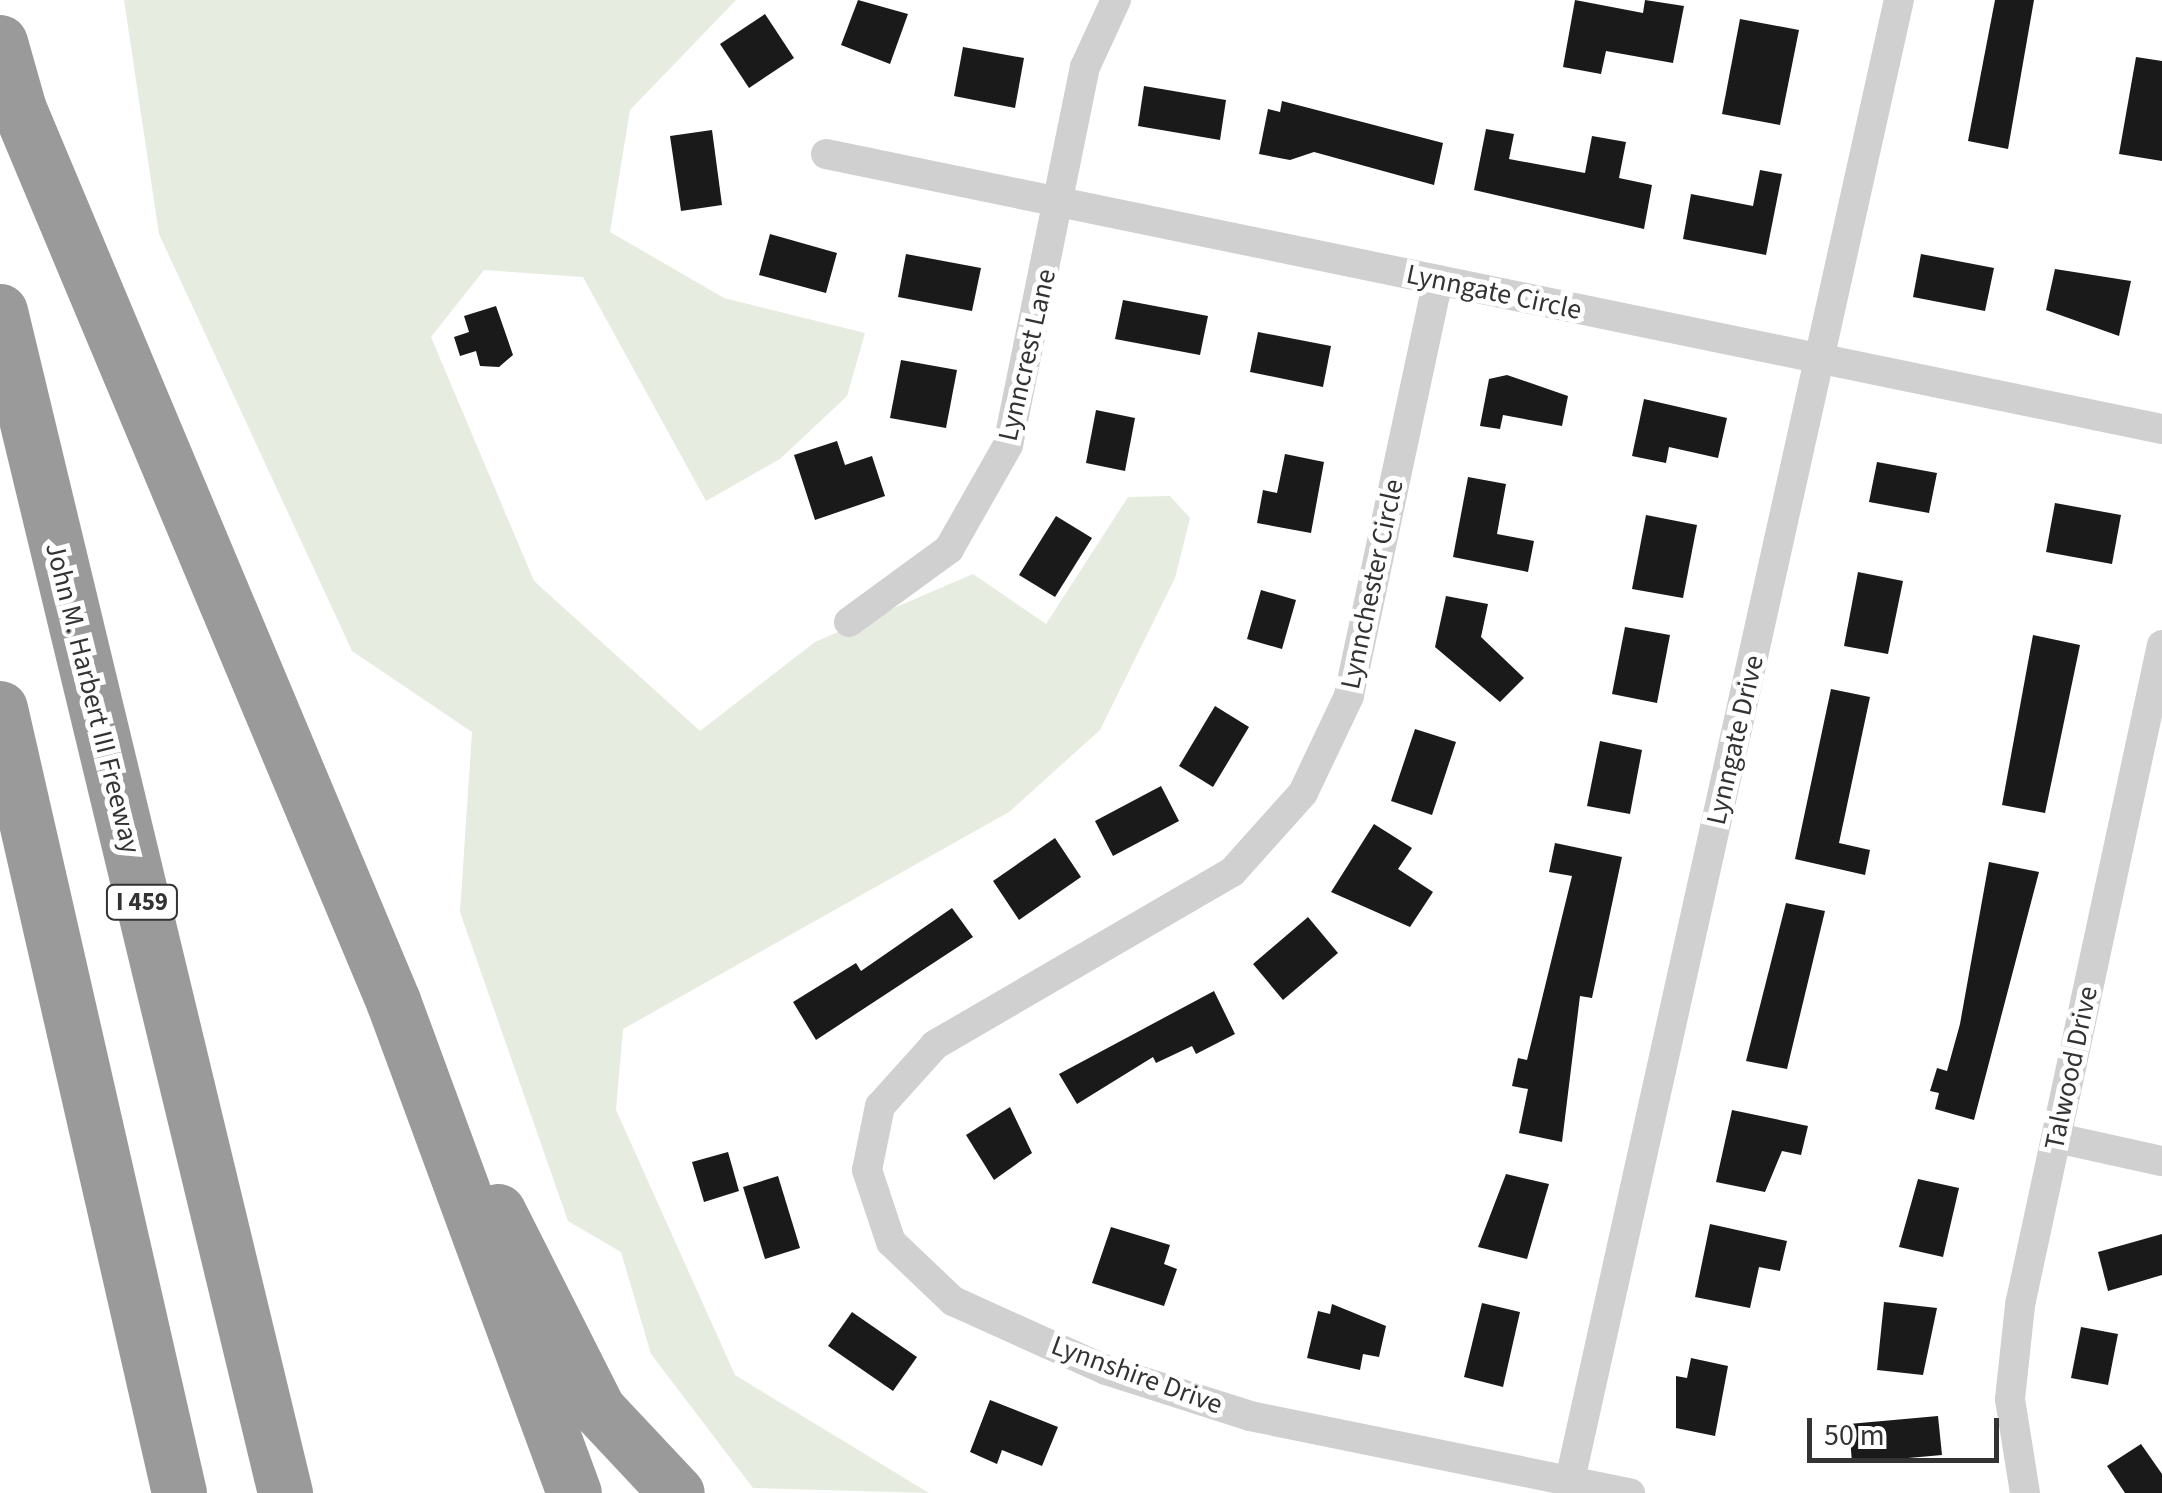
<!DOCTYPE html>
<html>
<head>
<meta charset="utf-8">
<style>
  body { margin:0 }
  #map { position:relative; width:2162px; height:1493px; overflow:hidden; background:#fff; font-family:"Source Sans 3",sans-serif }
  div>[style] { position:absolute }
  .green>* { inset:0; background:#e6ecdf }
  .building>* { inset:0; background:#1a1a1a }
  .minor>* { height:30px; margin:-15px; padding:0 15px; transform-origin:15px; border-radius:15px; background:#d0d0d0 }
  .motorway>* { height:55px; margin:-27.5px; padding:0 27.5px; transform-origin:27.5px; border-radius:27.5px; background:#9a9a9a }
  span { translate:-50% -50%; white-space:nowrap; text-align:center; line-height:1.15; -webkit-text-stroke:10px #fff; paint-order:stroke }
  .shield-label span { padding:2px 8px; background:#fff; border:2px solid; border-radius:8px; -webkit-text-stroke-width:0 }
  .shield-label { font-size:25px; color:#333; font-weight:700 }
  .street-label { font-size:28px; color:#333 }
  .scale { position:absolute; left:1807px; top:1418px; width:192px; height:45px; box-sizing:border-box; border:5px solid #333; border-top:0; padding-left:12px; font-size:30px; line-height:35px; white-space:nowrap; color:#333; -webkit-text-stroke:8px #fff; paint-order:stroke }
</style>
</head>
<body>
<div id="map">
  <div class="green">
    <div style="clip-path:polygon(124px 0,736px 0,630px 110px,610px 232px,724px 298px,865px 333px,847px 396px,780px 459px,706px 501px,583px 277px,484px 270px,431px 337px,534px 581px,700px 731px,815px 642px,973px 574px,1046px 624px,1128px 497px,1170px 496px,1190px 518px,1175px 578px,1100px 730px,1009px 812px,623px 1029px,616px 1110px,735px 1375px,929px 1493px,753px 1488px,651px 1354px,621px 1252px,568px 1221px,460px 912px,472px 732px,352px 651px,159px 234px)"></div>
  </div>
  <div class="building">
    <div style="clip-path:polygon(858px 0,908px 14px,890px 64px,841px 45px)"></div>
    <div style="clip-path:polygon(1575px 0,1643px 13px,1645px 0,1684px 6px,1673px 63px,1606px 51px,1601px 74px,1563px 67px)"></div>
    <div style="clip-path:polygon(1995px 0,2034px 0,2008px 149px,1968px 141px)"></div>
    <div style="clip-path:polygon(765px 14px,794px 58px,749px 88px,720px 44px)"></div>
    <div style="clip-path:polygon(1740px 19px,1799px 30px,1780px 125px,1722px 114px)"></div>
    <div style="clip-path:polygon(963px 47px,1024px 58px,1015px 108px,954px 96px)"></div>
    <div style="clip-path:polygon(2136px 57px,2162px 61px,2162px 161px,2119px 154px)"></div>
    <div style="clip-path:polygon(1144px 86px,1226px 100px,1220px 140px,1138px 126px)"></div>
    <div style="clip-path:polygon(1282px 101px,1443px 143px,1434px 185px,1314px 152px,1290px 160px,1259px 154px,1268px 109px,1280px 112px)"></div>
    <div style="clip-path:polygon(1486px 129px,1514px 134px,1509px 159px,1585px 173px,1592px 136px,1626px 142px,1619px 178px,1652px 185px,1644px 229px,1474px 190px)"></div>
    <div style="clip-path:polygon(712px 130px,722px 205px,681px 211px,670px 136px)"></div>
    <div style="clip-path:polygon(1760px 170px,1782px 174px,1766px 255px,1683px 239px,1691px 194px,1753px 206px)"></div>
    <div style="clip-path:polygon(770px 234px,837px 253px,826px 293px,759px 275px)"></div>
    <div style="clip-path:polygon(906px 254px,981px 268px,972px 311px,898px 297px)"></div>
    <div style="clip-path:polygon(1921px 254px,1994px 268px,1985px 311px,1913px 297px)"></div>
    <div style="clip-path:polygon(2055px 269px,2131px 281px,2119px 336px,2046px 310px)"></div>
    <div style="clip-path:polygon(1123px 300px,1208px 316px,1200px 355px,1115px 339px)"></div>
    <div style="clip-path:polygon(496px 306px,513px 355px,499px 367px,480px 366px,476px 351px,460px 356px,454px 337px,469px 332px,464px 316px)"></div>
    <div style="clip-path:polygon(1258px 332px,1331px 346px,1323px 387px,1250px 372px)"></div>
    <div style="clip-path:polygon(901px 360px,957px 370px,946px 428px,890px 418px)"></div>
    <div style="clip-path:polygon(1507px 375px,1568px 396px,1562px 426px,1503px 415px,1500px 429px,1480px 426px,1489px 379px)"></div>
    <div style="clip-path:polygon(1644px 399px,1727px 418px,1718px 458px,1669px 447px,1666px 463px,1632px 456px)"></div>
    <div style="clip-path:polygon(1096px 410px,1135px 418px,1125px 471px,1086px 463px)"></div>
    <div style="clip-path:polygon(837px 441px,845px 465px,872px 456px,885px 496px,815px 520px,794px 455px)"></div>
    <div style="clip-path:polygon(1285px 454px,1324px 462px,1311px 533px,1257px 523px,1263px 490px,1277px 493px)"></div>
    <div style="clip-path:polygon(1877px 462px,1937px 473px,1929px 513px,1869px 502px)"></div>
    <div style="clip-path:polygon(1468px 477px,1506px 484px,1497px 534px,1534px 541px,1528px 572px,1453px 557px)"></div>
    <div style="clip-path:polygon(2055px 503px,2121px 515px,2112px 564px,2046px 552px)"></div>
    <div style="clip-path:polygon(1646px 515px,1697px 525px,1683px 598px,1632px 589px)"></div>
    <div style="clip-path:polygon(1056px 516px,1092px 538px,1055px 597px,1019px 575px)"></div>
    <div style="clip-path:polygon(1858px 572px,1903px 581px,1888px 654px,1844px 646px)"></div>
    <div style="clip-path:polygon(1261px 590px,1296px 600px,1282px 649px,1247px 639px)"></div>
    <div style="clip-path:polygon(1446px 596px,1488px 604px,1481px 637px,1524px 678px,1500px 702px,1435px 647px)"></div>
    <div style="clip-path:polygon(1625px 627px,1670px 635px,1657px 703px,1612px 694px)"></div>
    <div style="clip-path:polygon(2033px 635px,2080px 645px,2045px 813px,2002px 805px)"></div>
    <div style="clip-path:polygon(1831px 689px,1870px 697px,1839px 843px,1870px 850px,1865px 875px,1795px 859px)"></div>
    <div style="clip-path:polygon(1215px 706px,1249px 727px,1213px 787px,1179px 766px)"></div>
    <div style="clip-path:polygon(1415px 729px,1456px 742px,1432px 815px,1391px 801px)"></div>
    <div style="clip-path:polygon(1600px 741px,1642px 750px,1630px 814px,1587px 806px)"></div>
    <div style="clip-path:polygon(1161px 786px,1179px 821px,1113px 856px,1095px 821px)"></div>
    <div style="clip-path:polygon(1374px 824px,1412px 848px,1398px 869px,1433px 892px,1410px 927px,1331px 892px)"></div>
    <div style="clip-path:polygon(1055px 838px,1081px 877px,1019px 920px,993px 881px)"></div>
    <div style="clip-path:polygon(1555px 843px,1622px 857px,1592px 998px,1580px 996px,1562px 1142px,1519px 1133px,1528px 1089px,1512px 1086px,1518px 1058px,1527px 1060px,1572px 876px,1549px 872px)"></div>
    <div style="clip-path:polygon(1989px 862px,2039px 872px,1974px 1120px,1935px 1109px,1939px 1093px,1930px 1091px,1937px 1068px,1947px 1071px,1960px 1024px)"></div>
    <div style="clip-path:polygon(1786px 903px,1825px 911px,1787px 1069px,1746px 1061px)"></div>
    <div style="clip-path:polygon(952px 908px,973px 937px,816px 1040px,793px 1002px,856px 963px,861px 971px)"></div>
    <div style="clip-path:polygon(1308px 917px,1338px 953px,1283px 1000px,1253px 964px)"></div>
    <div style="clip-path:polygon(1214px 991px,1235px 1034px,1196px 1054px,1192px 1046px,1156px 1063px,1153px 1057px,1077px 1104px,1059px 1074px)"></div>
    <div style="clip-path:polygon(1010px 1107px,1032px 1153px,994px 1180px,966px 1135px)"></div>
    <div style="clip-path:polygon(1732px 1110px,1808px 1126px,1801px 1155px,1782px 1151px,1765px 1192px,1716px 1182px)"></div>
    <div style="clip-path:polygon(728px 1152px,739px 1191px,704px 1202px,692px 1162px)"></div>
    <div style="clip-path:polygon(1506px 1174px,1549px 1184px,1527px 1259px,1478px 1247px)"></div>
    <div style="clip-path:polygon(778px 1176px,800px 1248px,765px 1259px,743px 1187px)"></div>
    <div style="clip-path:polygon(1918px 1179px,1959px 1188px,1943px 1257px,1899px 1247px)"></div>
    <div style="clip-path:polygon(1710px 1224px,1787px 1241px,1780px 1271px,1759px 1267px,1750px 1308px,1695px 1297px)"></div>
    <div style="clip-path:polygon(1111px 1227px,1170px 1245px,1164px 1264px,1177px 1269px,1164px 1306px,1092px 1283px)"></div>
    <div style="clip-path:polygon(2162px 1234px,2162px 1275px,2108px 1291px,2098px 1252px)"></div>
    <div style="clip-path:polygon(1884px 1302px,1937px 1308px,1923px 1375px,1877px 1370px)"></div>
    <div style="clip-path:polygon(1482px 1303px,1520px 1312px,1503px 1387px,1464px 1377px)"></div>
    <div style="clip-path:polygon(1332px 1304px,1386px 1326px,1379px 1357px,1363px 1354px,1360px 1370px,1307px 1358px,1318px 1311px,1330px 1314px)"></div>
    <div style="clip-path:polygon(852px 1312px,917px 1357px,893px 1391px,828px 1346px)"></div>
    <div style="clip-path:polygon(2081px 1327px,2118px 1334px,2108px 1385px,2071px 1378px)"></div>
    <div style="clip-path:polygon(1691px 1358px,1728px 1366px,1715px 1436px,1676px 1428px,1676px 1376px,1687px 1378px)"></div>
    <div style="clip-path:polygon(990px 1400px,1058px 1427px,1042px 1466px,1002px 1450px,997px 1464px,970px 1452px)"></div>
    <div style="clip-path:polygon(1938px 1416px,1942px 1455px,1852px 1463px,1849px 1424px)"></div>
    <div style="clip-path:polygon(2141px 1444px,2162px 1474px,2162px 1493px,2125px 1493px,2107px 1466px)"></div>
  </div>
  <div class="minor">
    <div style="left:826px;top:154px;width:1364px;rotate:11.63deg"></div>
    <div style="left:1438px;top:280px;width:425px;rotate:102.1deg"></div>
    <div style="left:1349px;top:696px;width:107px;rotate:115.4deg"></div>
    <div style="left:1303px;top:793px;width:106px;rotate:131.9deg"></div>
    <div style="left:1232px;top:872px;width:344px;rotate:149.8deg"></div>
    <div style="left:935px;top:1045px;width:82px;rotate:132deg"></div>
    <div style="left:880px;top:1106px;width:65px;rotate:101.5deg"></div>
    <div style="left:867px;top:1170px;width:76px;rotate:71.6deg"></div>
    <div style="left:891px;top:1242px;width:86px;rotate:43.6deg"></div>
    <div style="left:953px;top:1301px;width:168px;rotate:24.3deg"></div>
    <div style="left:1106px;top:1370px;width:151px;rotate:17.7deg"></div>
    <div style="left:1250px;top:1416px;width:388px;rotate:11.5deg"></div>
    <div style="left:849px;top:622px;width:124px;rotate:-36.1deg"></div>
    <div style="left:949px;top:549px;width:120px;rotate:-60.4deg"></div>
    <div style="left:1008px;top:445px;width:386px;rotate:-78.5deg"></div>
    <div style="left:1085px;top:67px;width:74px;rotate:-65.2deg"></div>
    <div style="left:2057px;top:1138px;width:107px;rotate:12.4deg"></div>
    <div style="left:1570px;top:1480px;width:1516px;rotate:-77.47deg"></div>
    <div style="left:2025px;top:1493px;width:95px;rotate:-99.1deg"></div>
    <div style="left:2010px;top:1399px;width:95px;rotate:-83.9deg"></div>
    <div style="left:2020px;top:1305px;width:675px;rotate:-77.86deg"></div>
  </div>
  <div class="motorway">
    <div style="left:0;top:42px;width:70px;rotate:74.2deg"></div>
    <div style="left:19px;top:109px;width:967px;rotate:67.25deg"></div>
    <div style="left:393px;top:1001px;width:524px;rotate:69.8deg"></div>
    <div style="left:0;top:311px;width:1216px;rotate:76.44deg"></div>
    <div style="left:0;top:708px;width:805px;rotate:77.15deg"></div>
    <div style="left:498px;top:1211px;width:222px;rotate:63.2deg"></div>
    <div style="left:598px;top:1409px;width:115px;rotate:46.8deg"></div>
  </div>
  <div class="shield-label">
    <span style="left:142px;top:902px">I 459</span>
  </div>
  <div class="street-label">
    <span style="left:1494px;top:292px;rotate:12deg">Lynngate Circle</span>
    <span style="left:1027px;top:355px;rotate:-77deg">Lynncrest Lane</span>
    <span style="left:1372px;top:584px;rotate:-78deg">Lynnchester Circle</span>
    <span style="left:93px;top:698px;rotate:76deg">John M. Harbert III Freeway</span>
    <span style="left:1735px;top:740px;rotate:-77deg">Lynngate Drive</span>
    <span style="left:2071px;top:1068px;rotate:-78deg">Talwood Drive</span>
    <span style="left:1137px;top:1375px;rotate:20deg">Lynnshire Drive</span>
  </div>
  <div class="scale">50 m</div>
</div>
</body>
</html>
